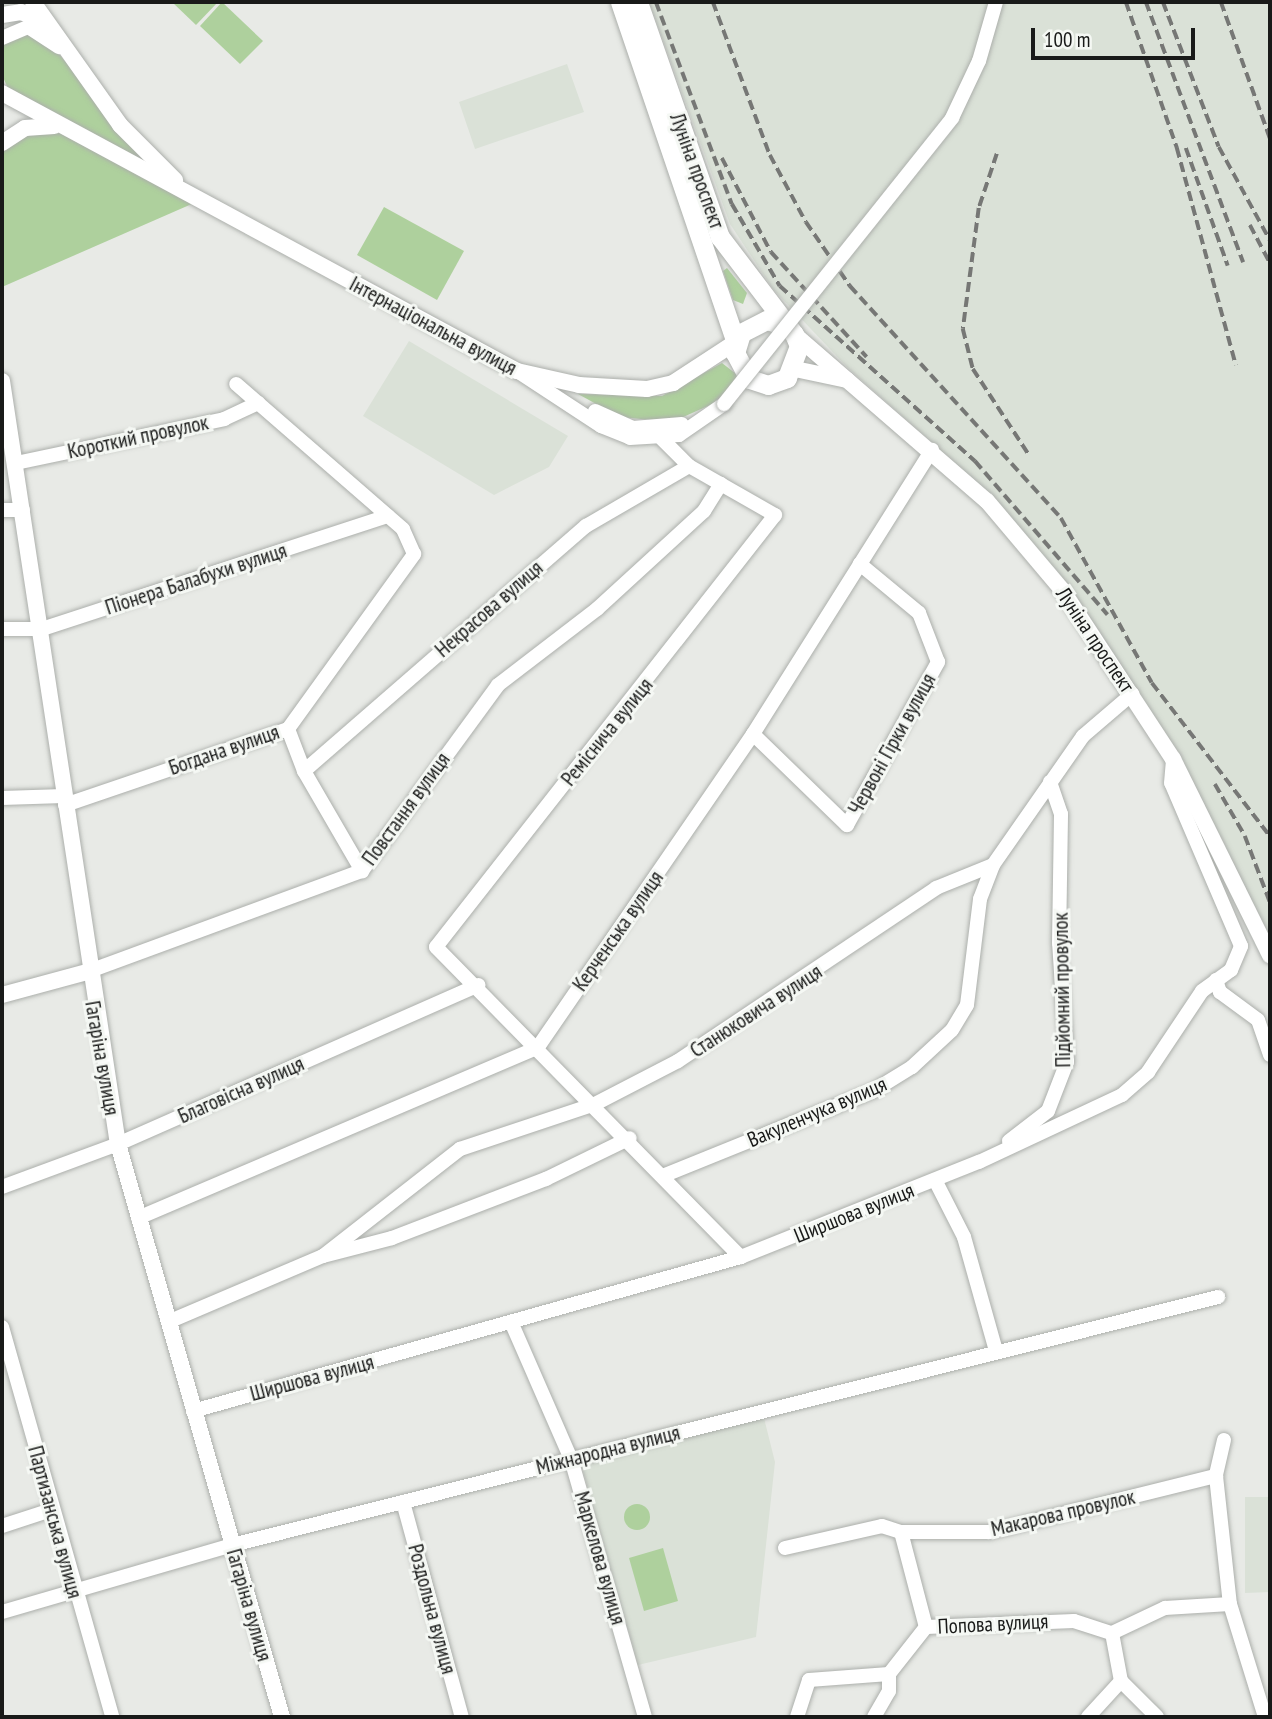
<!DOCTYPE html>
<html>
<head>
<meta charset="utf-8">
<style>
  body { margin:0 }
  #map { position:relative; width:1272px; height:1719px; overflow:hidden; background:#e8eae6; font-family:"PT Sans Narrow",sans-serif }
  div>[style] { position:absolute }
  .built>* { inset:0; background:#dae1d7 }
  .green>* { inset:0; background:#aed09d }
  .round { border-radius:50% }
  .roads { filter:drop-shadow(0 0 2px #acafab) drop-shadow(0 0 2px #acafab) }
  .minor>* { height:14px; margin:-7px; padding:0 7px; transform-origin:7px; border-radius:7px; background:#fff }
  .tertiary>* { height:16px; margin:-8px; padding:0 8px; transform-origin:8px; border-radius:8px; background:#fff }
  .secondary>* { height:19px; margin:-9.5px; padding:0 9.5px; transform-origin:9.5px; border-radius:9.5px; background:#fff }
  .rail>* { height:3.5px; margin-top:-1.75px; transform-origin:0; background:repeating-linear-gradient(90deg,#767775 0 10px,transparent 0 15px) }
  .bridges { filter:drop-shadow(0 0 2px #acafab) drop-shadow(0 0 2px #acafab) }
  .minor-bridge>* { height:14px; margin:-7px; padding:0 7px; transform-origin:7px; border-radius:7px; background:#fff }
  span { translate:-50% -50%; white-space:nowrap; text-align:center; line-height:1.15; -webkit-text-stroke:6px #f5f8f4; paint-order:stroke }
  .street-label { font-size:21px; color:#191a19 }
  .frame { position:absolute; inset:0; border:4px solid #191a19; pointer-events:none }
  .scale { position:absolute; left:1031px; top:28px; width:164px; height:32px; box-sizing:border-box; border:4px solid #191a19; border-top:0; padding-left:9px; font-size:21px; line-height:24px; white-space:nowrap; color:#191a19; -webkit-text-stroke:5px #f5f8f4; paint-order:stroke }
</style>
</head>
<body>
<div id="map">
  <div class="built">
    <div style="clip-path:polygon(649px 2px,1270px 2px,1270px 938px,1179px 755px,1069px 587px,992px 496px,847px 367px,773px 289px,730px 224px)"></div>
    <div style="clip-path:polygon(567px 64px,584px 112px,475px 149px,459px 102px)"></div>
    <div style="clip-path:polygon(409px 341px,568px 436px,549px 467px,494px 495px,363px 416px)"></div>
    <div style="clip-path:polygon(764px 1418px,775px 1462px,756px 1637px,638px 1665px,581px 1464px)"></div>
    <div style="clip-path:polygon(1270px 1491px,1270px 1592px,1245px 1593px,1245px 1497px,1269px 1497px)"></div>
  </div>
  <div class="green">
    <div style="clip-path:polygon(172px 2px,218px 2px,196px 25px)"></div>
    <div style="clip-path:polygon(222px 2px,263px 41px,240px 64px,200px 26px)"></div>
    <div style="clip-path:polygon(21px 32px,46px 39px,160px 172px,10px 93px,2px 75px,2px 46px)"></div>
    <div style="clip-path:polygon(56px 131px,194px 203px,2px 287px,2px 149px,27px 132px)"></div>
    <div style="clip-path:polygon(384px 207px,464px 251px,437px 300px,357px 255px)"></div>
    <div style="clip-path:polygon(727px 268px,747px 293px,743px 304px,733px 300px,723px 271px)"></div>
    <div style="clip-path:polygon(722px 363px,740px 377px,719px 401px,672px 422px,620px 417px,578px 394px,662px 396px)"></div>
    <div class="round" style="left:624px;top:1504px;width:26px;height:26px"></div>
    <div style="clip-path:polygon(663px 1548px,678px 1601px,644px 1611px,629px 1558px)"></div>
  </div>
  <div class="roads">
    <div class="minor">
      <div style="left:2px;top:38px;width:28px;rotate:-23deg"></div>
      <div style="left:28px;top:27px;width:37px;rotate:33deg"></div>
      <div style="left:520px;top:373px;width:97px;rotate:33.2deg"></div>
      <div style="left:601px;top:426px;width:31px;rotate:22deg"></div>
      <div style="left:630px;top:438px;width:49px;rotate:-3.5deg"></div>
      <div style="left:679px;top:435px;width:55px;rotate:-34.6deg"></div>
      <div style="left:595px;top:411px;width:42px;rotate:24.1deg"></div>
      <div style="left:633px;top:428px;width:49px;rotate:-4.7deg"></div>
      <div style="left:662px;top:439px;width:38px;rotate:45deg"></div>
      <div style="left:689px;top:466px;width:99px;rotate:29.7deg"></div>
      <div style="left:775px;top:515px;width:549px;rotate:128.12deg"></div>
      <div style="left:436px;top:947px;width:435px;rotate:45.5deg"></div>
      <div style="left:16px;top:463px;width:213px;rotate:-11.9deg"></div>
      <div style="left:224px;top:419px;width:38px;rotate:-25deg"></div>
      <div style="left:2px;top:510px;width:21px"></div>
      <div style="left:2px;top:629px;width:40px"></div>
      <div style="left:42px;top:629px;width:364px;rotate:-18.1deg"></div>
      <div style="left:288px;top:729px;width:45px;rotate:69.1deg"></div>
      <div style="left:304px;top:771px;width:116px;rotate:59.9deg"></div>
      <div style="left:753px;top:734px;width:131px;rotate:44.1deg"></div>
      <div style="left:847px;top:825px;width:187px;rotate:-60.8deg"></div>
      <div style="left:938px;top:662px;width:53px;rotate:-111.2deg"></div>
      <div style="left:919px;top:613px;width:77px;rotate:-140.3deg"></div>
      <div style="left:304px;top:771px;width:374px;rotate:-41deg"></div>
      <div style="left:586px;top:526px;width:119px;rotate:-30.2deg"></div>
      <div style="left:2px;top:798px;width:62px;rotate:-1.8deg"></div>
      <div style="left:65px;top:805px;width:236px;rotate:-18.8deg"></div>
      <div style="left:288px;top:729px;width:216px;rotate:-54.2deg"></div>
      <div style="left:414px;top:554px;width:27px;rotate:-114deg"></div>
      <div style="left:403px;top:529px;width:221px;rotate:-139deg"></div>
      <div style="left:87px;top:972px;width:293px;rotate:-20.2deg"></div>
      <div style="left:362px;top:871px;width:230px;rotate:-53.8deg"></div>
      <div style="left:498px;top:685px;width:125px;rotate:-37.5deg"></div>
      <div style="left:597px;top:609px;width:145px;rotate:-42.5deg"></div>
      <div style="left:704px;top:511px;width:32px;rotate:-58deg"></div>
      <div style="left:1216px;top:980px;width:13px;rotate:72deg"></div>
      <div style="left:1220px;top:992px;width:47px;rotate:36.4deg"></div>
      <div style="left:1258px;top:1020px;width:37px;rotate:71deg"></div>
      <div style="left:1009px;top:1141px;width:49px;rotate:-37.6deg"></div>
      <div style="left:1048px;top:1111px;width:53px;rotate:-68.8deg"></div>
      <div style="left:1067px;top:1062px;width:119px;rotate:-93.8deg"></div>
      <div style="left:1059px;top:943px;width:129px;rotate:-89.1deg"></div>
      <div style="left:1061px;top:814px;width:34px;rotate:-109deg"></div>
      <div style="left:665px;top:1175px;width:224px;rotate:-22deg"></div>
      <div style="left:873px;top:1091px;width:46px;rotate:-31.6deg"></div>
      <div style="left:912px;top:1067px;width:54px;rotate:-42.8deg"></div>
      <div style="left:952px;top:1030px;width:29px;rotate:-59deg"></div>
      <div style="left:967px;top:1005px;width:107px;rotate:-83deg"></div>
      <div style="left:980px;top:899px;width:36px;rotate:-69deg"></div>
      <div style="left:993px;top:865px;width:157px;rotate:-55.1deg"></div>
      <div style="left:1083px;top:736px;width:65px;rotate:-40.6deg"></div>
      <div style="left:935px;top:1180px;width:64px;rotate:63deg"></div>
      <div style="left:964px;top:1237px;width:118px;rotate:74.3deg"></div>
      <div style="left:2px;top:1187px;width:124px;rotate:-20.3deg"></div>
      <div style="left:118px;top:1144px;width:394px;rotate:-23.8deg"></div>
      <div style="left:138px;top:1218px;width:435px;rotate:-23.1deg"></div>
      <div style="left:538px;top:1047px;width:380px;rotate:-55.5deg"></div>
      <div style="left:753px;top:734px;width:336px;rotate:-57.8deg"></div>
      <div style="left:323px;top:1256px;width:174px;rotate:-38deg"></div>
      <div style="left:460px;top:1149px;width:142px;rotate:-18.4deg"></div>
      <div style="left:595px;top:1104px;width:93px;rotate:-27.4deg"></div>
      <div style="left:678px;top:1061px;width:311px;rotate:-33.8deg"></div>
      <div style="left:936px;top:888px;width:61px;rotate:-22deg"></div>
      <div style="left:168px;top:1322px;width:168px;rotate:-23.1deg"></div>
      <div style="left:323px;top:1256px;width:71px;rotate:-14.6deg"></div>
      <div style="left:392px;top:1238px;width:165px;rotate:-21deg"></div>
      <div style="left:546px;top:1179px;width:93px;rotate:-26deg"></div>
      <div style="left:512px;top:1324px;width:147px;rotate:66.4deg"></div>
      <div style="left:571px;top:1459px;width:268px;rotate:74deg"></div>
      <div style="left:2px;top:1327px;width:405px;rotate:74.2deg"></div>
      <div style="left:193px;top:1411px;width:569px;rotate:-15.7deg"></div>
      <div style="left:741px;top:1257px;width:256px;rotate:-21.8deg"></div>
      <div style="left:979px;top:1162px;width:158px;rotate:-25.1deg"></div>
      <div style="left:1122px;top:1095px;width:35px;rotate:-41deg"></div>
      <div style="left:1148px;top:1072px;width:97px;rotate:-56.3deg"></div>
      <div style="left:1202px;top:991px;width:36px;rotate:-36deg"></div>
      <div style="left:1231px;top:970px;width:26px;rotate:-67deg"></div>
      <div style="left:1241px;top:946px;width:177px;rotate:-113.2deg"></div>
      <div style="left:1171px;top:783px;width:24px;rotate:-85deg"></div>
      <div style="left:1224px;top:1440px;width:37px;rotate:103deg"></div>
      <div style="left:1216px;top:1476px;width:129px;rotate:83.8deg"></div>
      <div style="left:1230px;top:1604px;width:118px;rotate:72.8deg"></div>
      <div style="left:403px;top:1502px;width:223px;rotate:74.7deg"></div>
      <div style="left:2px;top:1526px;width:52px;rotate:-18.1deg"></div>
      <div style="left:901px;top:1532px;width:98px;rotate:75.3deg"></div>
      <div style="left:785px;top:1548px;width:99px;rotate:-12.8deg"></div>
      <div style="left:882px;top:1526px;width:20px;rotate:18deg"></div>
      <div style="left:901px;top:1532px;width:88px"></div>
      <div style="left:989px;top:1532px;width:234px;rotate:-13.9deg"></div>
      <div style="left:2px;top:1612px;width:240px;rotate:-16.2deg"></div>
      <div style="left:232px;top:1545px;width:1017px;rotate:-14.12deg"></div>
      <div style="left:1112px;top:1633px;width:59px;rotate:-25.3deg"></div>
      <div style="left:1165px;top:1608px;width:65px;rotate:-3.5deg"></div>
      <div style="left:1112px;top:1633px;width:49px;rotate:79.4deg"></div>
      <div style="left:1121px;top:1681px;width:51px;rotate:45deg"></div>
      <div style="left:797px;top:1717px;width:39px;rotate:-72deg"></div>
      <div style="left:809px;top:1680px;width:80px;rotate:-4.3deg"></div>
      <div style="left:889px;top:1674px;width:60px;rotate:-51.8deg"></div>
      <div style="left:926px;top:1627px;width:148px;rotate:-2.3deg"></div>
      <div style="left:1074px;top:1621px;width:40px;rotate:18deg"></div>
      <div style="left:874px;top:1717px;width:30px;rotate:-60deg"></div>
      <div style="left:889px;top:1691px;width:17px;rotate:-90deg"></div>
      <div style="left:1088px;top:1717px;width:49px;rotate:-47.5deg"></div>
    </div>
    <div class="tertiary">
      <div style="left:33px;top:2px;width:151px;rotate:54.7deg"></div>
      <div style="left:120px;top:125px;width:78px;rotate:45deg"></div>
      <div style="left:2px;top:15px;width:19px;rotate:-9deg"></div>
      <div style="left:21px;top:12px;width:25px;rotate:21deg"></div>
      <div style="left:2px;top:93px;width:585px;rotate:28.36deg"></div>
      <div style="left:517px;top:371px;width:64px;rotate:12.7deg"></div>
      <div style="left:579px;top:385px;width:68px;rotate:3.4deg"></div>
      <div style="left:647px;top:389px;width:27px;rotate:-13deg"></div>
      <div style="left:673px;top:383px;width:75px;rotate:-33.1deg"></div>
      <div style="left:2px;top:143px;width:27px;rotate:-33deg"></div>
      <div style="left:25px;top:128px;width:29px;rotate:-4deg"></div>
      <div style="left:794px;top:334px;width:255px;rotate:40.9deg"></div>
      <div style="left:987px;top:501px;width:118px;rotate:49.8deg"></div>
      <div style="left:1063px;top:591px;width:201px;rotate:56.8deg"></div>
      <div style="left:1173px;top:759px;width:219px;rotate:63.7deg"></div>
      <div style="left:795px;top:369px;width:53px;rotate:11.9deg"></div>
      <div style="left:2px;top:381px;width:772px;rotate:81.36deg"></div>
      <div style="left:118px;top:1144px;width:596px;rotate:74.03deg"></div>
      <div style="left:2px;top:995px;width:88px;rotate:-15.1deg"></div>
    </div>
    <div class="secondary">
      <div style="left:620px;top:2px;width:359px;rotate:71.2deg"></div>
      <div style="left:638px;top:2px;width:249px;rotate:70.8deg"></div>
      <div style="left:720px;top:237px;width:122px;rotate:52.7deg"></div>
      <div style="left:794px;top:334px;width:13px;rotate:67deg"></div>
      <div style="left:799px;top:346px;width:34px;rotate:111deg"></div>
      <div style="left:787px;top:378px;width:20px;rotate:160deg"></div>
      <div style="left:768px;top:385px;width:20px;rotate:-162deg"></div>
      <div style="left:749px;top:379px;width:30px;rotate:-118deg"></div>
      <div style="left:735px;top:353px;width:21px;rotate:-73deg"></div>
      <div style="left:741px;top:333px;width:29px;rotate:-27deg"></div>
      <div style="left:767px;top:320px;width:20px;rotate:18deg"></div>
    </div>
  </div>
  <div class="rail">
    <div style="left:656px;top:2px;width:216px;rotate:69.4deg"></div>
    <div style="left:732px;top:204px;width:95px;rotate:59.7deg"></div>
    <div style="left:780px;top:286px;width:262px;rotate:41.9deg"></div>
    <div style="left:975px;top:461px;width:203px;rotate:49.2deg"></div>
    <div style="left:713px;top:2px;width:163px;rotate:69.6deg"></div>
    <div style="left:770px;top:155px;width:76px;rotate:61.8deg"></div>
    <div style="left:806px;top:222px;width:78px;rotate:55.5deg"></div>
    <div style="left:850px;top:286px;width:314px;rotate:47.7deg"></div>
    <div style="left:1061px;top:518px;width:188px;rotate:61.1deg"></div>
    <div style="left:1152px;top:683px;width:193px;rotate:52.4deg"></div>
    <div style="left:1126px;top:2px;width:155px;rotate:70.7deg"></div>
    <div style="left:1177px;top:148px;width:225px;rotate:74.8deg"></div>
    <div style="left:1146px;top:2px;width:278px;rotate:69.5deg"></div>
    <div style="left:1163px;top:2px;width:155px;rotate:68.9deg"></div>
    <div style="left:1219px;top:147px;width:106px;rotate:61.3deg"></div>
    <div style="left:1221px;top:2px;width:145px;rotate:70.2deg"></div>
    <div style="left:1186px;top:148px;width:125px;rotate:70.4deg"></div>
    <div style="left:997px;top:154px;width:57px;rotate:108.4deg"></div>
    <div style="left:979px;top:208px;width:122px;rotate:97.5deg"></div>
    <div style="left:963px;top:329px;width:41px;rotate:76deg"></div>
    <div style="left:973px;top:369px;width:103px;rotate:56.9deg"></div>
    <div style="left:722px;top:158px;width:106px;rotate:62.5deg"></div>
    <div style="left:771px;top:252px;width:142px;rotate:47.6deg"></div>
    <div style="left:1250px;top:225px;width:43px;rotate:62.2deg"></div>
    <div style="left:1215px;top:784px;width:60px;rotate:60deg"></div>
    <div style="left:1245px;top:836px;width:71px;rotate:69.3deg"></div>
  </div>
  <div class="bridges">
    <div class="minor-bridge">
      <div style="left:724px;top:404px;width:366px;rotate:-51.4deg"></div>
      <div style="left:952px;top:118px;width:63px;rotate:-64.7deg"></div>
      <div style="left:979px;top:61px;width:61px;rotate:-73.9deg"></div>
    </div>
  </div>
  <div class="street-label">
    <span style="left:697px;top:171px;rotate:70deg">Луніна проспект</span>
    <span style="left:433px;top:326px;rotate:28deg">Інтернаціональна вулиця</span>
    <span style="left:138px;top:437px;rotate:-12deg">Короткий провулок</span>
    <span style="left:196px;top:579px;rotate:-18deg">Піонера Балабухи вулиця</span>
    <span style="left:489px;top:609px;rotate:-41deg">Некрасова вулиця</span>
    <span style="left:1095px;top:640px;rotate:56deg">Луніна проспект</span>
    <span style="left:607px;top:732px;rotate:-51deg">Реміснича вулиця</span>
    <span style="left:892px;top:744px;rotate:-61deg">Червоні Гірки вулиця</span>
    <span style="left:224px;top:750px;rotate:-19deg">Богдана вулиця</span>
    <span style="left:406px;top:809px;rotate:-54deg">Повстання вулиця</span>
    <span style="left:618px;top:931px;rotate:-55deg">Керченська вулиця</span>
    <span style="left:1062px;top:990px;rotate:-91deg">Підйомний провулок</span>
    <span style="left:756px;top:1011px;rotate:-33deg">Станюковича вулиця</span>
    <span style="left:102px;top:1058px;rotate:80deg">Гагаріна вулиця</span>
    <span style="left:241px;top:1090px;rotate:-24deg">Благовісна вулиця</span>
    <span style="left:817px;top:1112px;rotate:-23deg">Вакуленчука вулиця</span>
    <span style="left:854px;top:1213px;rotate:-22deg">Ширшова вулиця</span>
    <span style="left:312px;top:1378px;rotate:-15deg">Ширшова вулиця</span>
    <span style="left:608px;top:1450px;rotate:-14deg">Міжнародна вулиця</span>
    <span style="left:1063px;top:1513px;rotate:-13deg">Макарова провулок</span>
    <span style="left:55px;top:1522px;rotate:75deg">Партизанська вулиця</span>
    <span style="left:600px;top:1558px;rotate:74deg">Маркелова вулиця</span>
    <span style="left:249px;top:1605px;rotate:74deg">Гагаріна вулиця</span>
    <span style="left:432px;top:1609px;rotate:75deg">Роздольна вулиця</span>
    <span style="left:993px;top:1624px;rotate:-3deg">Попова вулиця</span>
  </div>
  <div class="frame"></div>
  <div class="scale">100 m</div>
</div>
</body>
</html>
